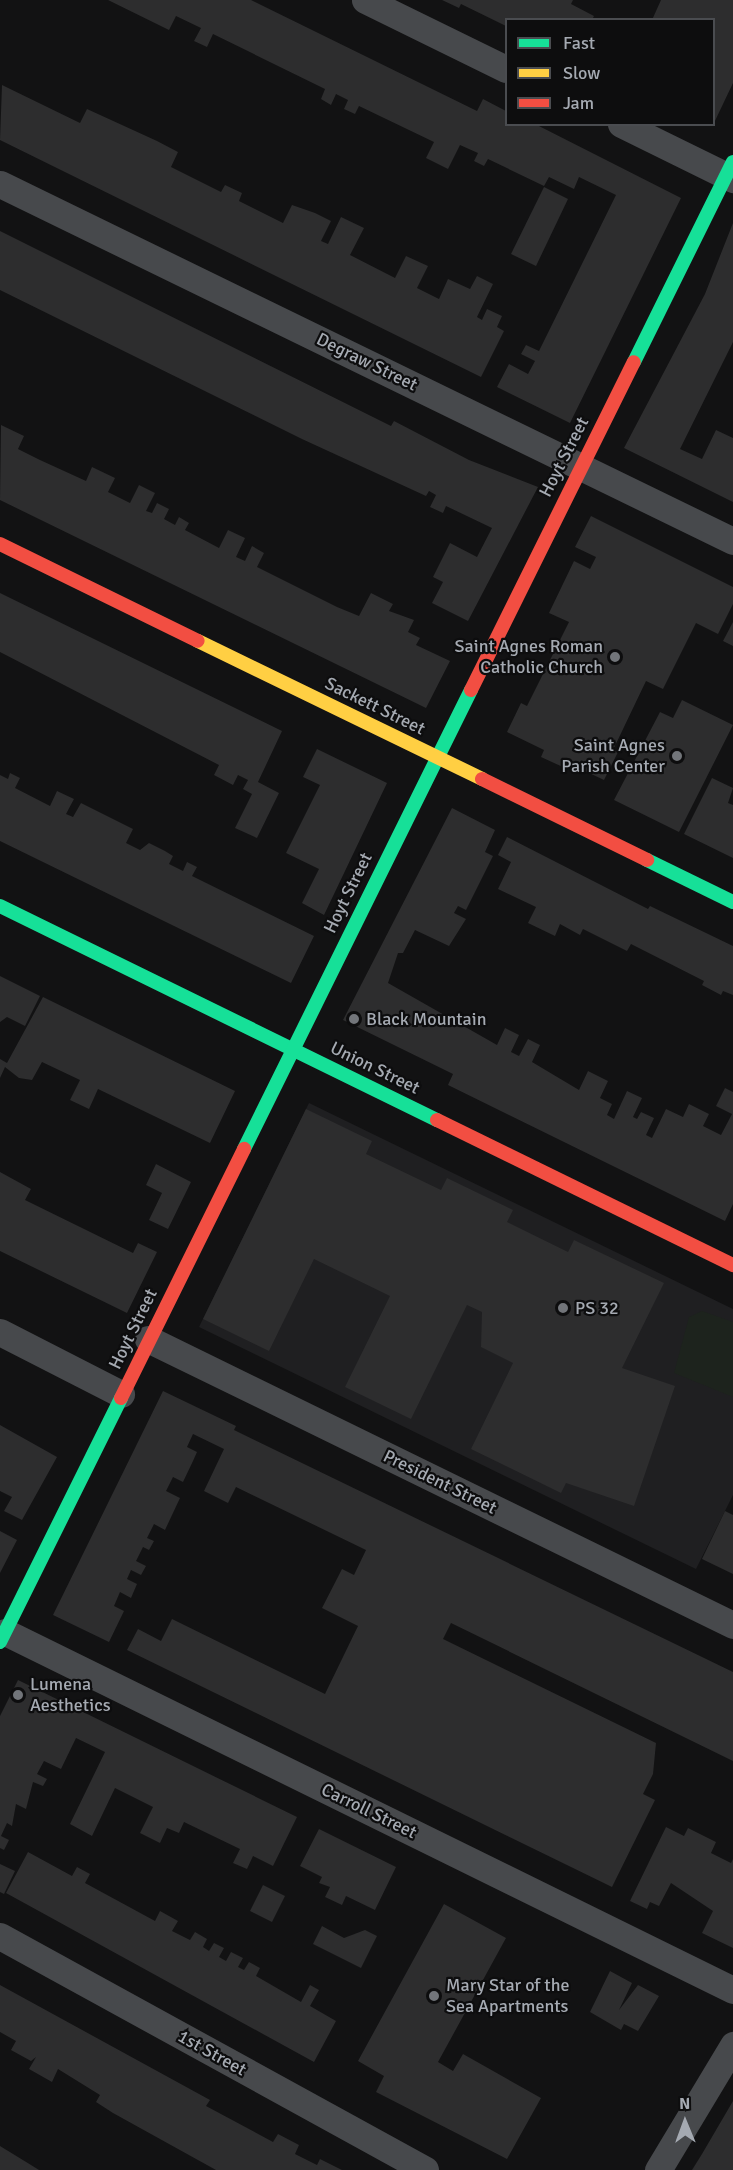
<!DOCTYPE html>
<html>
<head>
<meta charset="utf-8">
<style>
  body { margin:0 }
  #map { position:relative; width:733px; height:2170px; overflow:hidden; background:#121213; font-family:Signika,sans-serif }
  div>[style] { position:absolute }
  .built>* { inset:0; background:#1f1f21 }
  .green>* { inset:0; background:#1d231d }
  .building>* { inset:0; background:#2d2d2e }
  .street>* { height:27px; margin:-13.5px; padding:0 13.5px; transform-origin:13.5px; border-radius:13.5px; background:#47494c }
  .fast>* { height:14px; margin:-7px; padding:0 7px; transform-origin:7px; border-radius:7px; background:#16e098 }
  .slow>* { height:14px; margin:-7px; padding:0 7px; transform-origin:7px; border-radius:7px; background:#ffcf43 }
  .jam>* { height:14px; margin:-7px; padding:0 7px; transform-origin:7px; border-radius:7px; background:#f24e42 }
  .dots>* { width:16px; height:16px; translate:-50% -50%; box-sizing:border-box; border:3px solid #0d0d0e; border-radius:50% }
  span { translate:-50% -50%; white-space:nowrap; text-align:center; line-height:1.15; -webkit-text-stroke:4.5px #0d0d0e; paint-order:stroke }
  .street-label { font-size:18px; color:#a5aab2 }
  .poi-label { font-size:18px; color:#a5aab2 }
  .right { translate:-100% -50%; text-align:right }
  .left { translate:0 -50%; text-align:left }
  .legend { position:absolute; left:505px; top:18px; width:210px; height:108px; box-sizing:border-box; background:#0d0d0e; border:2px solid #4a4c50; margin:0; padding:8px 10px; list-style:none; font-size:18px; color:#a5aab2 }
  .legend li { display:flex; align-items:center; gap:12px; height:30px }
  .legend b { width:30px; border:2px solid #4a4c50 }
  .north { position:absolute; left:655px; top:2092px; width:60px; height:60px; -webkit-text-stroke:4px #0d0d0e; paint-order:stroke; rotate:359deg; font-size:16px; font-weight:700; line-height:24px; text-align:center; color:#a5aab2 }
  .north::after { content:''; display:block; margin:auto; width:21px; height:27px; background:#a5aab2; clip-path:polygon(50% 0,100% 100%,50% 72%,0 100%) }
</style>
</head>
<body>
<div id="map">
  <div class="built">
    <div style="clip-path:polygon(309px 1103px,733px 1309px,733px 1495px,696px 1569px,199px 1327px)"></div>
  </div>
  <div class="green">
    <div style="clip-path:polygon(702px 1311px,733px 1322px,733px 1397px,674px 1373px,689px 1317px)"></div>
  </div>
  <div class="building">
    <div style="clip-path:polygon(108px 0,251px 0,477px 111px,483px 99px,506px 111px,506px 124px,535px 124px,681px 198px,570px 423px,497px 387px,509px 364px,528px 374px,535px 361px,521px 354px,526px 345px,539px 351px,616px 195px,579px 177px,574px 189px,549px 177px,544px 186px,488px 159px,484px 166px,474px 161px,478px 153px,460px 145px,448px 169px,426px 158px,434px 142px,359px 106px,355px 114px,344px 109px,348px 100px,336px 94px,331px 105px,321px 99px,325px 89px,213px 34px,207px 47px,194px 41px,201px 28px,176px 16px,169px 30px)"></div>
    <div style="clip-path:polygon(442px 0,573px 0,571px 4px,594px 16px,592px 20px,506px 20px,506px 26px,461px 4px,459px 8px)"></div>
    <div style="clip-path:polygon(661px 0,733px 0,733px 83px,714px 123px,714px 20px,652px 20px)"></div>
    <div style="clip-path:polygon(2px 85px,80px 123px,87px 109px,157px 141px,178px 152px,171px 167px,221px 192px,225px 185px,242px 193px,239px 201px,283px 223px,292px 205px,315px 213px,331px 221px,321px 241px,328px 244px,341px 217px,364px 228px,350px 255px,395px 278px,406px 256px,428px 266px,417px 288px,439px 299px,448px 279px,470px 289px,477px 276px,493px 284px,477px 317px,482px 320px,487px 309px,502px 316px,497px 327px,504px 331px,481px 377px,0 140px)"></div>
    <div style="clip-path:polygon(544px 187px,568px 199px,536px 266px,511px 254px)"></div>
    <div style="clip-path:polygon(733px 223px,733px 342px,680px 449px,702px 459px,716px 430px,733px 438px,733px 502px,624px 448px,705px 294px)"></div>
    <div style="clip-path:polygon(0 231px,391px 426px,394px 421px,469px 460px,538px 487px,468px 621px,432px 603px,443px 582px,433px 577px,450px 543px,477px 557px,492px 528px,446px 506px,443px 513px,430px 507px,436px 495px,429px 491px,426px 496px,302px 439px,0 290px)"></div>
    <div style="clip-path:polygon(1px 425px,24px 436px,18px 449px,40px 460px,86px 481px,92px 467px,115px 478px,108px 492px,130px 503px,139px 485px,155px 493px,146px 511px,152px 513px,157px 503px,169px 509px,164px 519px,175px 525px,179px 517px,189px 523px,185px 530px,219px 548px,228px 530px,245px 538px,236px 557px,245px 561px,252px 546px,264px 553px,257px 567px,337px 607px,359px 616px,371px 593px,393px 604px,389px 611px,414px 620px,408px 632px,420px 638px,416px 645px,450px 661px,426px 708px,0 500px)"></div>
    <div style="clip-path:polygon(591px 516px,733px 587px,733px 604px,718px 634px,696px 623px,663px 689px,646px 681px,613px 750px,618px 752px,604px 780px,568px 763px,565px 768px,541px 757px,544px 750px,507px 732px,521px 703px,527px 706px,569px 622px,549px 613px,574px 561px,590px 569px,596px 557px,575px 547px)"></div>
    <div style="clip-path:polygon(0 593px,282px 731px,258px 782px,279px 793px,257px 838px,235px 828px,252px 794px,243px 789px,248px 780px,238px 775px,233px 785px,214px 775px,219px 765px,0 652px)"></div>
    <div style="clip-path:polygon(733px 622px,733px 646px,723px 641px)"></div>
    <div style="clip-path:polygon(682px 700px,733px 725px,679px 832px,614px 800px,660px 712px,673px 718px)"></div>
    <div style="clip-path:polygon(317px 749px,387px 783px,324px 915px,302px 903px,319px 869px,286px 853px,320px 785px,303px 777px)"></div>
    <div style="clip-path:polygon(10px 773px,20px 778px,15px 788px,50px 806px,57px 791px,74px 799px,66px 814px,73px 817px,81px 803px,133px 829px,126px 843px,140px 850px,149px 843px,165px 851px,173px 856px,169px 864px,183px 871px,187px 862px,197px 867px,192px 876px,314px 936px,291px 983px,0 841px,0 775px,8px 779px)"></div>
    <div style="clip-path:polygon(712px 778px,733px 788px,728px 803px,733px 805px,733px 858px,684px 834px)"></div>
    <div style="clip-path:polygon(452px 808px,495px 830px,485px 852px,493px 856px,466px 910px,458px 906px,454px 913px,466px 919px,449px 946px,415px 930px,403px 953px,398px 953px,388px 983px,497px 1045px,505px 1028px,519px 1035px,511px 1052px,519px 1056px,528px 1039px,540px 1045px,532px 1062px,579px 1090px,588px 1071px,608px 1081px,600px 1098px,612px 1104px,607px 1115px,614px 1119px,627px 1091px,642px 1098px,633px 1117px,637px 1119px,641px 1112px,654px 1118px,646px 1135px,652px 1138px,666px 1109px,683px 1117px,689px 1104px,709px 1114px,703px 1126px,721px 1135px,732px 1114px,716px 1106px,725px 1088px,733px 1092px,733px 1204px,725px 1221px,448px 1085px,453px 1074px,343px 1020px)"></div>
    <div style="clip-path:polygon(507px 837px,648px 909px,650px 906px,733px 946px,733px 995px,723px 991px,721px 995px,702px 985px,704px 981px,631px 944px,627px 951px,583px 929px,580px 935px,560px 924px,555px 936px,528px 923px,536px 907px,498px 889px,511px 862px,498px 855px)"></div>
    <div style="clip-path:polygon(0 976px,40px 996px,25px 1026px,7px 1017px,0 1022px,0 1034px)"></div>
    <div style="clip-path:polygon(43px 997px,235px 1091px,210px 1143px,98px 1089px,89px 1109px,70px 1100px,80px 1080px,42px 1062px,32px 1080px,19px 1078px,5px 1067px,0 1078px,0 1059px,7px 1063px)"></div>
    <div style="clip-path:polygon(306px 1109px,372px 1141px,366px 1154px,441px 1190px,447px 1178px,513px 1210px,507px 1222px,568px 1252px,574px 1240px,664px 1283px,622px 1368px,675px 1386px,634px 1506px,566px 1483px,561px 1493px,471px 1449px,513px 1363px,481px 1347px,482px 1312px,467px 1305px,411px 1419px,345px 1387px,390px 1296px,314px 1259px,269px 1351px,203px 1319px)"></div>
    <div style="clip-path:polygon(156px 1164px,191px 1182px,168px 1229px,149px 1220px,162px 1193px,146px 1185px)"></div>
    <div style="clip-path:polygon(0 1172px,31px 1189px,25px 1200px,133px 1253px,138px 1243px,157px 1252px,127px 1313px,0 1251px)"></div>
    <div style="clip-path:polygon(163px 1391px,236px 1426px,234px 1430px,733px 1672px,733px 1761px,451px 1623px,443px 1639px,656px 1743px,653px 1774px,643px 1794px,655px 1800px,612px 1887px,127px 1650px,138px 1629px,161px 1641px,172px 1619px,325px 1694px,358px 1626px,322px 1608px,342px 1569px,354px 1575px,366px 1550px,236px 1487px,228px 1503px,204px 1491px,224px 1449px,193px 1434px,187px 1447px,197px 1452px,193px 1461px,183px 1482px,173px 1477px,166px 1491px,180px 1498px,165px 1530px,154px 1524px,147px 1538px,154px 1541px,149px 1550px,143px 1547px,136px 1561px,146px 1566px,141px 1575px,131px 1570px,127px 1579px,137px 1584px,131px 1598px,120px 1592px,114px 1606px,124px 1611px,109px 1642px,53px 1615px)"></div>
    <div style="clip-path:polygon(0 1425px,57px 1457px,22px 1520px,4px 1511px,12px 1497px,0 1491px)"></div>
    <div style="clip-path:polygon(725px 1511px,733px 1515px,733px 1574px,702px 1559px)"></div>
    <div style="clip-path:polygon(0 1531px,17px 1540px,0 1573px)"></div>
    <div style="clip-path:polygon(18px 1680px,297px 1817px,273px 1866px,253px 1856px,247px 1869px,233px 1863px,240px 1849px,184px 1822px,179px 1833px,167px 1828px,160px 1843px,140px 1833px,153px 1807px,115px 1788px,92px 1836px,70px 1824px,105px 1752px,76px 1738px,61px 1769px,44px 1761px,37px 1774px,47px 1779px,43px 1786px,33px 1782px,26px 1809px,16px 1804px,12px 1826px,7px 1823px,1px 1836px,9px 1840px,4px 1850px,0 1848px,0 1716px)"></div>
    <div style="clip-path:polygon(666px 1827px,684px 1836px,688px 1828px,716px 1842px,711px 1853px,731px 1863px,733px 1859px,733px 1948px,702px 1933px,713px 1911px,671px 1883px,659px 1906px,650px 1902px,647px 1909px,630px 1901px)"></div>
    <div style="clip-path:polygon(319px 1829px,396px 1867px,375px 1910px,346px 1896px,342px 1905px,325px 1897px,330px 1887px,319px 1883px,322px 1877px,300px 1866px)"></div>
    <div style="clip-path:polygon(28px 1852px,72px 1876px,77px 1867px,90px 1874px,85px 1883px,155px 1921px,160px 1911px,178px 1921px,172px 1931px,190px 1940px,195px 1932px,207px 1939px,203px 1947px,209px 1951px,214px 1943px,224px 1948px,219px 1957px,226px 1961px,231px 1952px,243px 1958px,238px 1967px,244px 1970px,249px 1962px,260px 1968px,256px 1976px,301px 2002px,310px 1985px,319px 1990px,310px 2006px,336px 2021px,314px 2062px,6px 1893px)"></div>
    <div style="clip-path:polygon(0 1864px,15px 1871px,4px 1894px,0 1892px)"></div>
    <div style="clip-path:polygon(263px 1885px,285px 1896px,272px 1922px,250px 1911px)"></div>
    <div style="clip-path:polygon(444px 1904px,506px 1938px,438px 2062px,453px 2071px,463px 2054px,541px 2098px,507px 2159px,376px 2092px,384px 2076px,358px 2061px)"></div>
    <div style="clip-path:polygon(322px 1926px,344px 1938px,365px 1930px,377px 1936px,361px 1968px,313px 1944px)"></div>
    <div style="clip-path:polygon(610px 1971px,632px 1983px,619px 2010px,638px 1985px,659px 1996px,638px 2031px,624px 2024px,621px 2030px,590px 2012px)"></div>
    <div style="clip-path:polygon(0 1985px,210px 2100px,206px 2106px,273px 2142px,278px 2134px,299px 2145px,295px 2154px,317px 2165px,320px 2159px,342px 2170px,216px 2170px,113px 2113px,96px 2102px,100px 2095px,58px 2069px,52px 2082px,29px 2069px,36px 2057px,31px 2061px,11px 2050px,16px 2041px,0 2032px)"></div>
    <div style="clip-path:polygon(733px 2101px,733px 2170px,692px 2170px,702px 2154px)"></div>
    <div style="clip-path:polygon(0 2146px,31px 2165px,39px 2170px,0 2170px)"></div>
  </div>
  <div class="street">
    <div style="left:365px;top:0;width:157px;rotate:26.1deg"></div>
    <div style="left:621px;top:124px;width:125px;rotate:26.2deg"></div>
    <div style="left:0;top:184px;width:815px;rotate:25.97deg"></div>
    <div style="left:0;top:1332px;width:136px;rotate:27.1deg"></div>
    <div style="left:148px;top:1339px;width:651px;rotate:26.05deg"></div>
    <div style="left:5px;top:1632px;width:811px;rotate:26.19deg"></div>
    <div style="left:0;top:1936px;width:485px;rotate:28.8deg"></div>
    <div style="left:658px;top:2170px;width:146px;rotate:-59deg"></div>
  </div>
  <div class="fast">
    <div style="left:634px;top:362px;width:223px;rotate:-63.7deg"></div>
    <div style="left:647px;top:860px;width:96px;rotate:26deg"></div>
    <div style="left:0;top:906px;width:487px;rotate:26.1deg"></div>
    <div style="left:244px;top:1149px;width:512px;rotate:-63.69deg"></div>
    <div style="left:0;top:1642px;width:272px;rotate:-63.6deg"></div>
  </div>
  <div class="slow">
    <div style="left:198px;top:641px;width:316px;rotate:25.9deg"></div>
  </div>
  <div class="jam">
    <div style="left:0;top:544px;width:220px;rotate:26.1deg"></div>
    <div style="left:471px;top:690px;width:366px;rotate:-63.6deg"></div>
    <div style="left:482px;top:779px;width:184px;rotate:26.1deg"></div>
    <div style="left:437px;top:1120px;width:330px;rotate:26.1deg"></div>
    <div style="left:121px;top:1398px;width:278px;rotate:-63.7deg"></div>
  </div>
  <div class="dots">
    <div style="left:615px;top:657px;background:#72757a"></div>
    <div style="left:677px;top:756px;background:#72757a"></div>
    <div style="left:354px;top:1019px;background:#72757a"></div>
    <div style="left:563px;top:1308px;background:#72757a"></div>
    <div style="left:18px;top:1695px;background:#72757a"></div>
    <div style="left:434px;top:1996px;background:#72757a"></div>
  </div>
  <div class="street-label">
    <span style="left:367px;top:362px;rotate:26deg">Degraw Street</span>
    <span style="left:564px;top:457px;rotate:-63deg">Hoyt Street</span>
    <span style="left:375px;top:706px;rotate:26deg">Sackett Street</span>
    <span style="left:348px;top:893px;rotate:-64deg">Hoyt Street</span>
    <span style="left:375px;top:1068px;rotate:26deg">Union Street</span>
    <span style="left:133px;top:1329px;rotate:-64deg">Hoyt Street</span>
    <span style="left:440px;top:1482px;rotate:26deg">President Street</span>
    <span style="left:369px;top:1811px;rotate:26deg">Carroll Street</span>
    <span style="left:212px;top:2053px;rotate:29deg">1st Street</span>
  </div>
  <div class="poi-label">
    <span class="right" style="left:603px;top:657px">Saint Agnes Roman<br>Catholic Church</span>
    <span class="right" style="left:665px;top:756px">Saint Agnes<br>Parish Center</span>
    <span class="left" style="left:366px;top:1019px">Black Mountain</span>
    <span class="left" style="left:575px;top:1308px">PS 32</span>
    <span class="left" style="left:30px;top:1695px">Lumena<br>Aesthetics</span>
    <span class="left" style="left:446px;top:1996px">Mary Star of the<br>Sea Apartments</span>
  </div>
  <ul class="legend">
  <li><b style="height:8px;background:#16e098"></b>Fast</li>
  <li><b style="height:8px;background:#ffcf43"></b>Slow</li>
  <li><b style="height:8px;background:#f24e42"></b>Jam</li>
  </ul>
  <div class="north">N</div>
</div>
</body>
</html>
